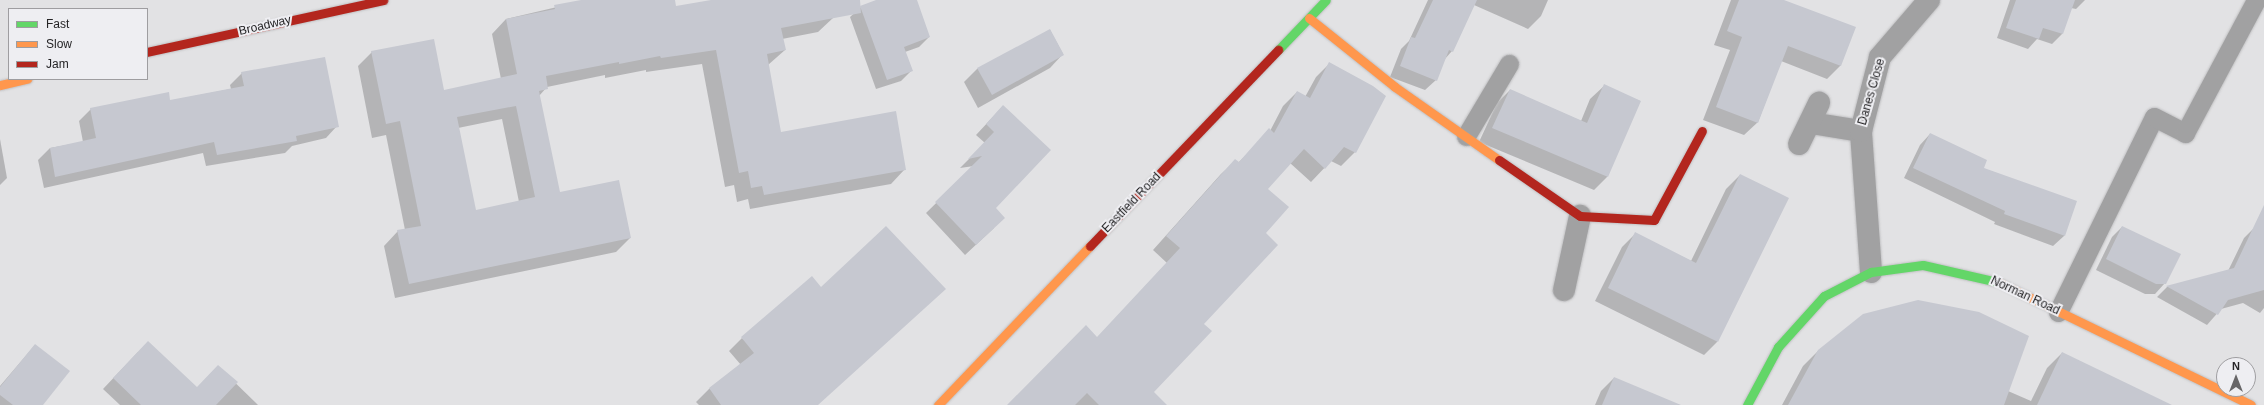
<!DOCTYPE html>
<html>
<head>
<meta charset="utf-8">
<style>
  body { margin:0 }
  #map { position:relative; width:2264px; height:405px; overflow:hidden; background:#e2e2e4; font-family:Helvetica,sans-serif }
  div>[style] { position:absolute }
  .shadow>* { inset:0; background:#0003 }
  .building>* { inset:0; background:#c6c8d0 }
  .roads { filter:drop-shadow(0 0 1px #c0c0c2) drop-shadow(0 0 1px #c0c0c2) }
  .lane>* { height:19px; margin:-9.5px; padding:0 9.5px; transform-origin:9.5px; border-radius:9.5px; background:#a1a1a2 }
  .street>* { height:22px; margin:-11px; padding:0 11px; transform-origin:11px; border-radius:11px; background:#a1a1a2 }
  .fast>* { height:9px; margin:-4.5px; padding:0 4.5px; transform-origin:4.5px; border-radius:4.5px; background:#63d668 }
  .slow>* { height:9px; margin:-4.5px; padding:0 4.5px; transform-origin:4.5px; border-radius:4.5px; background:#ff974d }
  .jam>* { height:9px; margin:-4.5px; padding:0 4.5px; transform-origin:4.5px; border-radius:4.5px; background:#b3261e }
  span { translate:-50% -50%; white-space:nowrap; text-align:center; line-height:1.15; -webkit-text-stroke:4px #eeeef2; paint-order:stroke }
  .street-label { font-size:12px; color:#252426 }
  .legend { position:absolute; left:8px; top:8px; width:140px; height:72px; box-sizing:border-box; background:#eeeef2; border:1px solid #9e9da0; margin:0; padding:5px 7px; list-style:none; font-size:12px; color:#252426 }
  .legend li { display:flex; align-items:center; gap:8px; height:20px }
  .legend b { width:20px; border:1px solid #9e9da0 }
  .north { position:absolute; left:2216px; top:357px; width:40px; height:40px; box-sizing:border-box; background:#eeeef2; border:1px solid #9e9da0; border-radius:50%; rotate:0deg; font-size:11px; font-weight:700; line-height:16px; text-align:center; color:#252426 }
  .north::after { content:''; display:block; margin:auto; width:14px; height:18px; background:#676668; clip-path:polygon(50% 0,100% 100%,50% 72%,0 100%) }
</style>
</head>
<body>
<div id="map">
  <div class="shadow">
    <div style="clip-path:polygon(evenodd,587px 0,674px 0,675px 8px,717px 0,830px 0,833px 18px,818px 32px,782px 39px,785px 50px,768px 65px,780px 133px,905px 169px,891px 184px,750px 209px,748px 199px,737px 202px,734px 185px,725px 187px,702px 64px,646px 72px,646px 70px,605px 78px,605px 75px,547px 87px,539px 96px,559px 193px,630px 238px,616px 252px,395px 298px,384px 246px,398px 231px,405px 230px,386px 135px,372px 138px,358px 66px,372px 52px,443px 91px,501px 79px,492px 34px,506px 19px,587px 0,502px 119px,519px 202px,475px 211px,458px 128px,502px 119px)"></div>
    <div style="clip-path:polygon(879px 0,916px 0,929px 37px,919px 47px,905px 52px,912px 70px,901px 81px,876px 89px,850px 17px,861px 7px)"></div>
    <div style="clip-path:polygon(1428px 0,1548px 0,1541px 16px,1528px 29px,1474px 5px,1452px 51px,1444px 60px,1436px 80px,1425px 90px,1390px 77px,1401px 49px,1409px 41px)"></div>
    <div style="clip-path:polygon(1731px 0,1781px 0,1841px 65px,1827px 79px,1781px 61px,1758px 122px,1744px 135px,1703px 120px,1730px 50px,1714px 45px)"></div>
    <div style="clip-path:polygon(2010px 0,2085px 0,2076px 9px,2071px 8px,2062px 34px,2052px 44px,2037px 39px,2028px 49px,1997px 38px)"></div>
    <div style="clip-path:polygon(1050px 30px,1063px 54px,1050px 68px,978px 108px,964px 82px,977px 69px)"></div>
    <div style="clip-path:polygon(1330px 63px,1355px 152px,1341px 166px,1331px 161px,1311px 182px,1290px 163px,1267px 189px,1264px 233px,1203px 324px,1152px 392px,1165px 405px,1008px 405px,1097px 338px,1167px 263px,1153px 250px,1221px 174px,1235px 161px,1238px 163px,1270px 131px,1283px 106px,1297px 92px,1305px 97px,1316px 77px)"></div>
    <div style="clip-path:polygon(242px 73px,337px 126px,326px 138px,292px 146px,285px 153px,206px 166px,203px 153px,44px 188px,38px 160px,50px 148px,83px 142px,79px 121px,91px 109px,169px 101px,231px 89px,230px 85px)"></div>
    <div style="clip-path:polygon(1604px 86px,1640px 101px,1607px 177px,1594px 190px,1479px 142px,1497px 103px,1510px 90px,1581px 121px,1590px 99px)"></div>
    <div style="clip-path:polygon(1003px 106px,994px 228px,965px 255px,926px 213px,974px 166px,960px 168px,985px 143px,976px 135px)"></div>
    <div style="clip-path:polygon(1930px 134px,1982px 168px,2076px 202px,2064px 236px,2053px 246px,1994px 224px,1995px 222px,1904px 178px,1920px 145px)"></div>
    <div style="clip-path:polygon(0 139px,7px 178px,0 185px)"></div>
    <div style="clip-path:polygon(1740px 175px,1717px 342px,1704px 355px,1595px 301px,1622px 247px,1635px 234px,1691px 261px,1726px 189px)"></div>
    <div style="clip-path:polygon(2264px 224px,2264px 308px,2260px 313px,2243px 303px,2221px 309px,2207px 325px,2157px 297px,2167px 287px,2228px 271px,2244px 238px,2254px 228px)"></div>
    <div style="clip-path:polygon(2122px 227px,2165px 283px,2155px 294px,2145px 294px,2096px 270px,2112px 237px)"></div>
    <div style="clip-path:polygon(742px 338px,818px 405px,699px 405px,696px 402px,709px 389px,741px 365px,729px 351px)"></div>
    <div style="clip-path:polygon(35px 345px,42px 405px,0 405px,0 386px)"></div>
    <div style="clip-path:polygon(1818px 351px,2008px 391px,2031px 401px,2047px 368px,2062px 353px,2169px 405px,1782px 405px,1803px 366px)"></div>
    <div style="clip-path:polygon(138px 352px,197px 388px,218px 366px,258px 405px,120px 405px,103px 389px)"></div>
    <div style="clip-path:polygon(1614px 378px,1679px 405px,1595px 405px,1601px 391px)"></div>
  </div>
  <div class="building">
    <div style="clip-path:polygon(evenodd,581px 0,675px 0,676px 6px,711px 0,860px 0,861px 13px,781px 28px,786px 50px,767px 54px,781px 132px,896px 111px,906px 170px,764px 195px,762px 186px,751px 188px,748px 171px,739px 173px,716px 50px,661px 58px,660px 56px,619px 64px,619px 62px,546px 76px,548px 89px,539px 91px,560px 192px,619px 180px,631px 238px,409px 284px,397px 230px,421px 226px,400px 121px,386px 124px,371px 51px,434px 39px,444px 90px,517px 74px,506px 19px,555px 9px,554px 5px,581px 0,516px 106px,535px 197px,476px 210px,457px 117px,516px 106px)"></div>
    <div style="clip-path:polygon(876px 0,917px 0,930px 37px,904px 47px,913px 71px,887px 80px,860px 6px)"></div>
    <div style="clip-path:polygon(1433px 0,1477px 0,1453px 52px,1449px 50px,1437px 81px,1400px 66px,1411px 37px,1415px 38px)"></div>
    <div style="clip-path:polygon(1739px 0,1784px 0,1856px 27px,1841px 66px,1788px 46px,1758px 123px,1716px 107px,1742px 37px,1727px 31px)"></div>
    <div style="clip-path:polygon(2016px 0,2075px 0,2063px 34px,2043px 28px,2039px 39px,2006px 28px)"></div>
    <div style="clip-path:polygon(1050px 29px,1064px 55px,992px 95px,977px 68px)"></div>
    <div style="clip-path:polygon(325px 57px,339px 127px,296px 136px,297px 141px,217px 155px,214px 142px,55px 177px,50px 148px,96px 138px,90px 108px,169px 92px,170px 100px,244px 86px,241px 72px)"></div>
    <div style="clip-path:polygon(1329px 62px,1373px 86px,1386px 96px,1356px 153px,1344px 147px,1325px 169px,1304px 149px,1268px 189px,1289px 207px,1266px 233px,1278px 245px,1204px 324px,1212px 331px,1154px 392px,1167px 405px,1099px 405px,1087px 393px,1075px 405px,1007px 405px,1086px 325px,1097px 337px,1180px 248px,1166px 236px,1235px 159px,1239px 162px,1269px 128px,1274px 133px,1297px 91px,1310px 98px)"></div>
    <div style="clip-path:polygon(1604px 84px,1641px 101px,1608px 177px,1492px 128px,1510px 89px,1587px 123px)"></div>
    <div style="clip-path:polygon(1003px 105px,1051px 150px,996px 208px,1005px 218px,976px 245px,935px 202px,982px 156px,968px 159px,994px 132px,986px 124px)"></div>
    <div style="clip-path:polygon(1930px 133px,1987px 160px,1984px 168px,2077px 201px,2065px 236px,2004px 214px,2005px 211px,1913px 168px)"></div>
    <div style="clip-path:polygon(1740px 174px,1789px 198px,1718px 342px,1608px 288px,1635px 232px,1696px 263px)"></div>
    <div style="clip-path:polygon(2264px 205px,2264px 290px,2228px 300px,2218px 315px,2166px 286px,2234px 268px)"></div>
    <div style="clip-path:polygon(886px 226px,946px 289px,818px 405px,721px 405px,709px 388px,754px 353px,741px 337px,812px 276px,821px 287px)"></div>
    <div style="clip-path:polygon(2122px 226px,2181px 254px,2166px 284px,2156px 284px,2106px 259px)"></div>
    <div style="clip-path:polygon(1918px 300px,1979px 312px,2029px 336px,2004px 405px,1788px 405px,1818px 350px,1863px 314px)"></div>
    <div style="clip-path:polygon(148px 341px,197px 387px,218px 365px,238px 382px,216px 405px,141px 405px,113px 378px)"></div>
    <div style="clip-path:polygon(35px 344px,70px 371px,43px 405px,13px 405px,0 395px,0 387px)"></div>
    <div style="clip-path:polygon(2062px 352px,2172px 405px,2037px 405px)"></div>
    <div style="clip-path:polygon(1614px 377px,1681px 405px,1602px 405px)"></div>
  </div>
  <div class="roads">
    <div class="lane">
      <div style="left:1466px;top:136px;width:84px;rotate:-59.2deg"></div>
      <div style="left:2058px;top:312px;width:217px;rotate:-63.8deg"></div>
      <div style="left:2154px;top:117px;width:35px;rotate:27deg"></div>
      <div style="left:2185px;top:133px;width:151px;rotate:-61.9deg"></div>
    </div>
    <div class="street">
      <div style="left:1811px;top:123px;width:51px;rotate:9.1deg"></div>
      <div style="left:1799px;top:144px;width:46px;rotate:-64deg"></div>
      <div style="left:1871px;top:272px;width:141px;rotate:-94.1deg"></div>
      <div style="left:1861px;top:131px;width:76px;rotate:-75.6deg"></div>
      <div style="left:1880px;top:57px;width:75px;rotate:-49.3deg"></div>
      <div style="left:1564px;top:290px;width:76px;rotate:-77.8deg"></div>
    </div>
    <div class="fast">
      <div style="left:1278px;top:50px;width:69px;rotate:-46.2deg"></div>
      <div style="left:1747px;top:405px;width:66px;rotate:-61.9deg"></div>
      <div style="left:1778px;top:347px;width:69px;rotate:-48deg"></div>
      <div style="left:1824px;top:296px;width:53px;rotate:-27.1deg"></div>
      <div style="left:1871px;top:272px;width:52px;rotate:-7.7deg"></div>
      <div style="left:1923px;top:265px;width:77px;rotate:12.8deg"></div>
    </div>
    <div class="slow">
      <div style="left:1309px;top:18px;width:110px;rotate:38.7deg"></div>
      <div style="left:1395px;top:87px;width:127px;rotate:35.1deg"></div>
      <div style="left:0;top:85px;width:28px;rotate:-13deg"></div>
      <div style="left:1998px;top:282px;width:281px;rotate:25.9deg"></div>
      <div style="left:938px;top:405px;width:220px;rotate:-46.3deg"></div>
    </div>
    <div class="jam">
      <div style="left:147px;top:52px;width:242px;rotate:-12.4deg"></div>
      <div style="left:1499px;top:160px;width:98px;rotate:34.7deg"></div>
      <div style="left:1580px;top:216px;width:74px;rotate:3.1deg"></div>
      <div style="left:1654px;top:220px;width:101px;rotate:-61.7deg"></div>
      <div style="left:1090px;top:246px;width:272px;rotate:-46.2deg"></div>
    </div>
  </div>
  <div class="street-label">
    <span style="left:265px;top:26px;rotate:-13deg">Broadway</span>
    <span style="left:1872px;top:92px;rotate:-74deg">Danes Close</span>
    <span style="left:1132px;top:203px;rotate:-46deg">Eastfield Road</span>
    <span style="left:2025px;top:296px;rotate:25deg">Norman Road</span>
  </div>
  <ul class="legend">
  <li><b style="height:5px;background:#63d668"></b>Fast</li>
  <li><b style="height:5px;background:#ff974d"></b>Slow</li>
  <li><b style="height:5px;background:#b3261e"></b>Jam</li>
  </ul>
  <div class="north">N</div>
</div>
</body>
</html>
